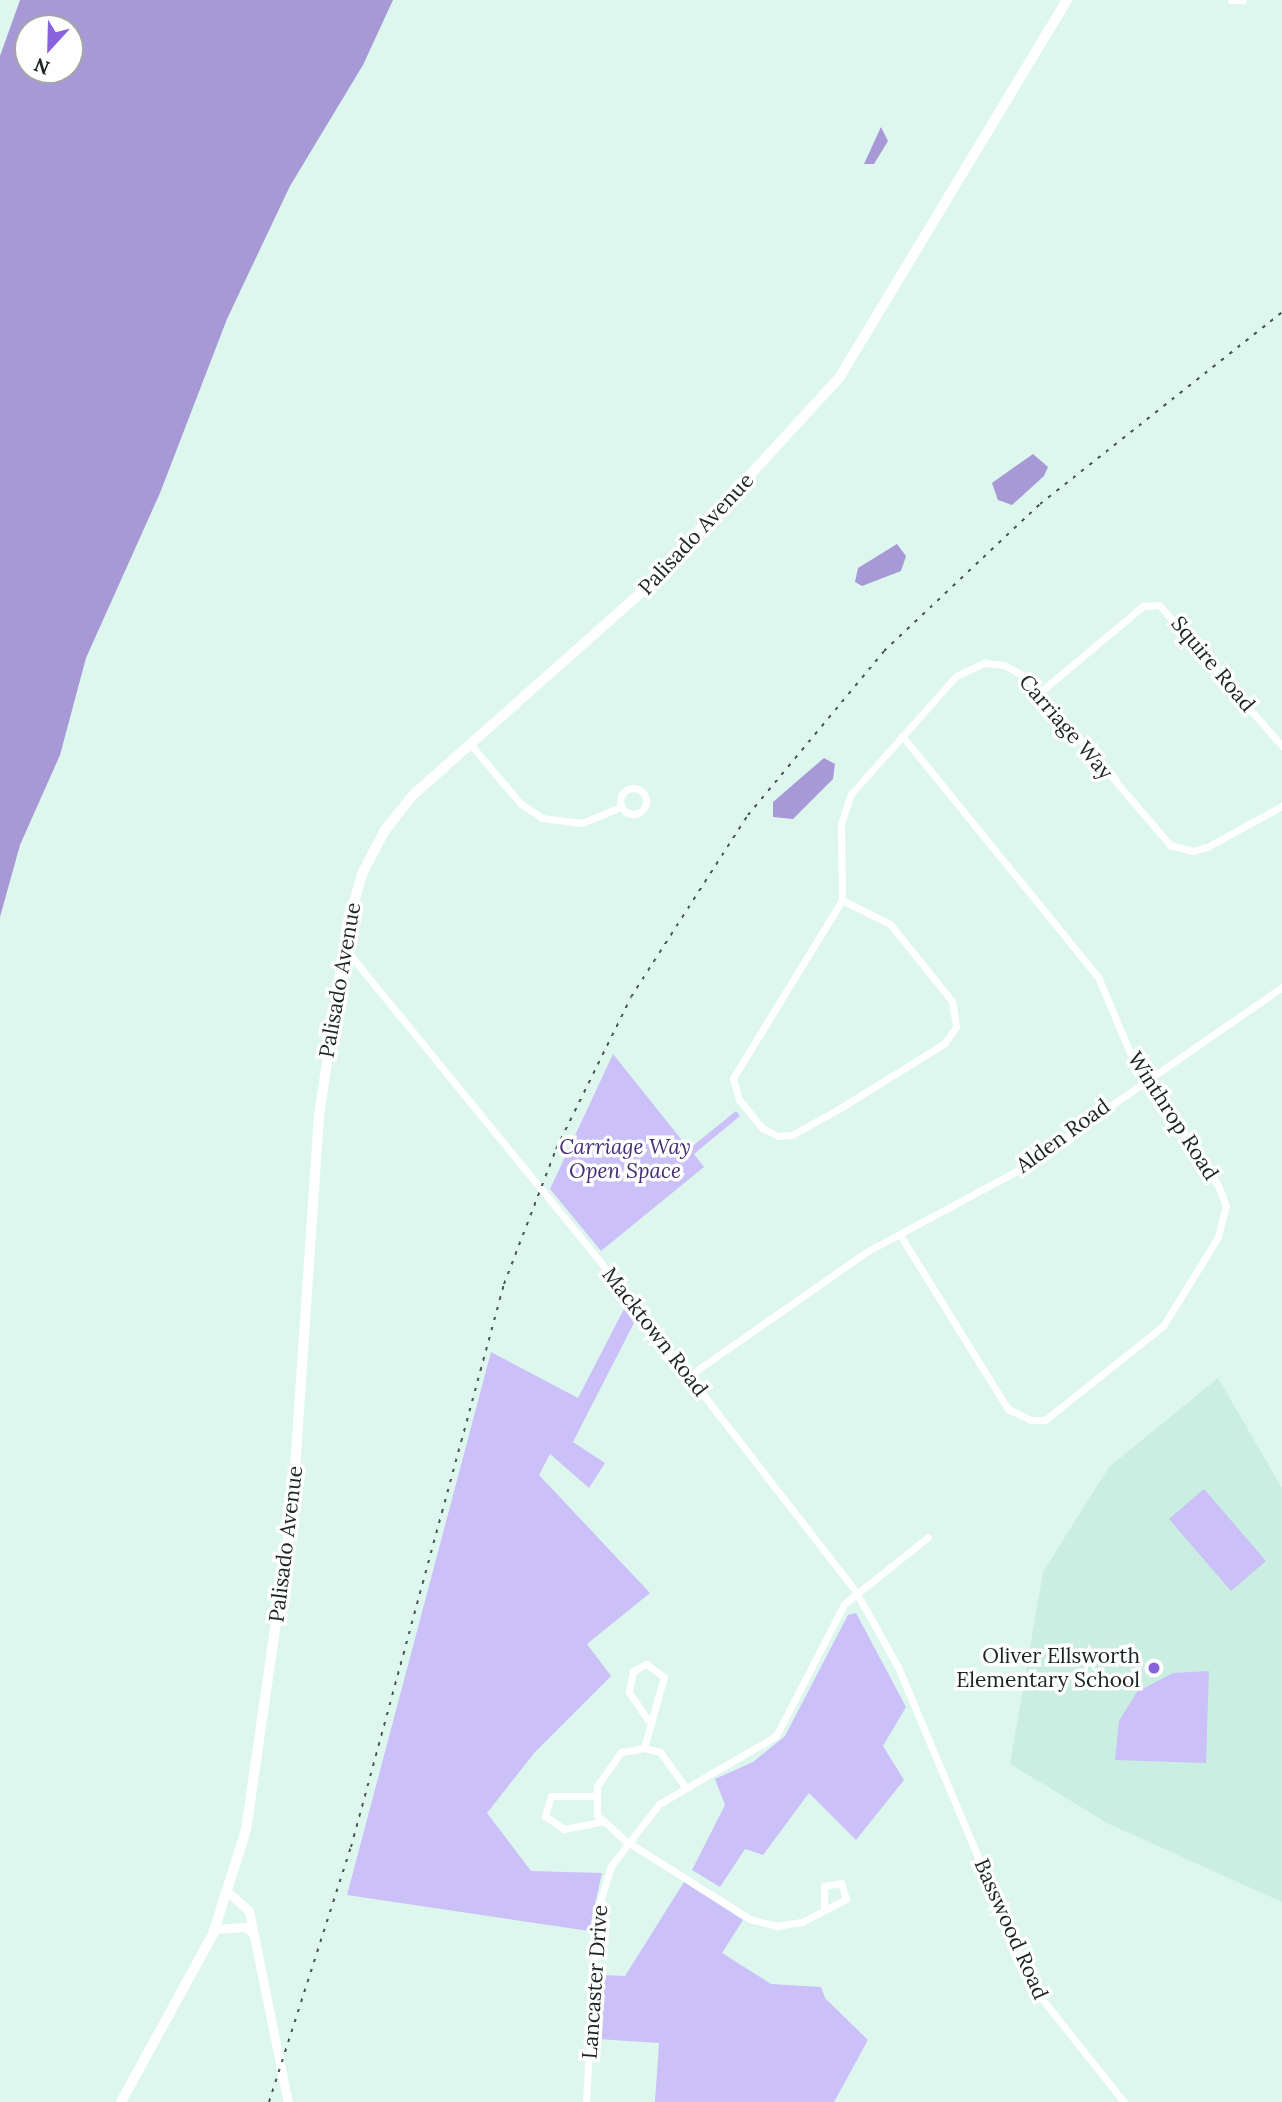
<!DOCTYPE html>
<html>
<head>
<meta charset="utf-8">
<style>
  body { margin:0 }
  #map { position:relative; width:1282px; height:2102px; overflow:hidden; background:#def7ee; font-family:Lora,serif }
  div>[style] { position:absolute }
  .built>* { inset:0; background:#cbeee2 }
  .green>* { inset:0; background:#cbc0f8 }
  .water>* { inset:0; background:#a699d5 }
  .minor>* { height:7px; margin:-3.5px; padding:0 3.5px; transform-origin:3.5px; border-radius:3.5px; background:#fff }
  .minor>.ring { margin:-3.5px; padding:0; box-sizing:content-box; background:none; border:7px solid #fff; border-radius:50% }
  .tertiary>* { height:9px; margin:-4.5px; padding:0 4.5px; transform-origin:4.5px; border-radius:4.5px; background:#fff }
  .secondary>* { height:10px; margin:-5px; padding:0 5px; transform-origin:5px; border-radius:5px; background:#fff }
  .rail>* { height:2px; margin-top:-1px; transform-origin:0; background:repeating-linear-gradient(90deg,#495652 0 3.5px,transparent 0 10.5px) }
  .dots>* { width:19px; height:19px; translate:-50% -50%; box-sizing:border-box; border:4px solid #fefefe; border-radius:50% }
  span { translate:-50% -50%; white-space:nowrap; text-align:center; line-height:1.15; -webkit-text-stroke:7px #fefefe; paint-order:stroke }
  .street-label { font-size:21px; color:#1c2522 }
  .park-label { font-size:21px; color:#442e76; font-style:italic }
  .poi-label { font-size:21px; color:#1c2522 }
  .right { translate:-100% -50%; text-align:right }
  .north { position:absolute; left:14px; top:14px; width:70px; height:70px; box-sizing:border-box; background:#fefefe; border:2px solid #a4a7a6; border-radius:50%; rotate:202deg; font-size:19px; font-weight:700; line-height:28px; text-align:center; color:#1c2522 }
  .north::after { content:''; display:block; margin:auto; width:24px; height:32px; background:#8762dd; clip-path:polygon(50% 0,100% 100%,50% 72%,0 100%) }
</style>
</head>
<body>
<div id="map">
  <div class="built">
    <div style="clip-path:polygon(1218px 1378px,1282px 1488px,1282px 1902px,1109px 1824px,1010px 1764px,1043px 1572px,1109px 1467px)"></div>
  </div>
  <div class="green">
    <div style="clip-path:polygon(613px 1054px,689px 1149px,736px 1111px,740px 1116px,694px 1154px,704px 1167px,601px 1251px,550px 1189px)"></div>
    <div style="clip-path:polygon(626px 1305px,636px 1319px,573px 1442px,605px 1463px,589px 1488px,550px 1454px,539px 1475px,650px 1593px,587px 1644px,611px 1676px,535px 1752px,487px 1813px,531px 1871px,602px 1873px,589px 1931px,347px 1895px,491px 1352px,578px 1398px)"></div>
    <div style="clip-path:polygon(1204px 1489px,1266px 1561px,1231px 1591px,1169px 1519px)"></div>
    <div style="clip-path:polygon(856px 1613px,906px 1707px,883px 1746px,904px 1780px,856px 1840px,809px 1793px,763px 1855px,745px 1849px,720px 1887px,692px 1870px,725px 1805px,715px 1779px,753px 1762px,785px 1736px,848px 1615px)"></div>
    <div style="clip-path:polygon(1209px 1671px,1206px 1763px,1115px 1760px,1119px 1721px,1137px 1692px,1173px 1673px)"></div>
    <div style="clip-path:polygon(684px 1882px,743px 1920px,722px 1953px,771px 1984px,821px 1987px,825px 1998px,868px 2040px,834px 2102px,655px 2102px,659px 2043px,598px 2039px,602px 1975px,625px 1976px)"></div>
  </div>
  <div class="water">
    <div style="clip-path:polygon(evenodd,20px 0,393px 0,363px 65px,290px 186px,227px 319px,160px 493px,86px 658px,60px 755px,20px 845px,0 917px,0 56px,20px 0,28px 28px,70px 28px,70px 70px,28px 70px,28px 28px)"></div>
    <div style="clip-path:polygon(881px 127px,888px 141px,874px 164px,864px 164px)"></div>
    <div style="clip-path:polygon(1033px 454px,1048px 467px,1044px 476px,1012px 505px,998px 500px,992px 483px)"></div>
    <div style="clip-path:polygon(897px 544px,906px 556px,901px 571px,862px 586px,855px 582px,858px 568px)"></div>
    <div style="clip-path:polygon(824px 758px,835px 764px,833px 779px,793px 819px,773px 817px,773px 802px)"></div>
  </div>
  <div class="minor">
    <div style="left:1231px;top:0;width:12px"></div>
    <div style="left:1039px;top:693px;width:136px;rotate:-39.9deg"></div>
    <div style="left:1143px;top:606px;width:16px;rotate:-4deg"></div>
    <div style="left:1159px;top:605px;width:187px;rotate:48.9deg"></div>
    <div style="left:471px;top:745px;width:76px;rotate:49.8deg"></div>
    <div style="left:520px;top:803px;width:27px;rotate:34deg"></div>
    <div style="left:542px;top:818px;width:40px;rotate:7.1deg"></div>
    <div style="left:582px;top:823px;width:42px;rotate:-22.3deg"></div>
    <div class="ring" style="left:620px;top:788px;width:19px;height:19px"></div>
    <div style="left:842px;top:900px;width:76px;rotate:-90.8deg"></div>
    <div style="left:841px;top:824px;width:32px;rotate:-72deg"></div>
    <div style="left:851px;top:794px;width:158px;rotate:-48.3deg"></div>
    <div style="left:956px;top:676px;width:31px;rotate:-25deg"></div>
    <div style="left:984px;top:663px;width:20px;rotate:6deg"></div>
    <div style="left:1004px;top:665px;width:26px;rotate:29deg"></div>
    <div style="left:1027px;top:678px;width:220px;rotate:49.4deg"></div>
    <div style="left:1170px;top:845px;width:24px;rotate:15deg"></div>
    <div style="left:1193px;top:851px;width:15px;rotate:-16deg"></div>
    <div style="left:1207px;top:847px;width:85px;rotate:-28.7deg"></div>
    <div style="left:842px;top:900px;width:54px;rotate:26.6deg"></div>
    <div style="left:890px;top:924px;width:99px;rotate:51.2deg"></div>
    <div style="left:952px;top:1001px;width:26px;rotate:81deg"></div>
    <div style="left:956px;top:1027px;width:19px;rotate:125deg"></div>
    <div style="left:945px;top:1043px;width:127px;rotate:148.2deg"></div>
    <div style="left:837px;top:1110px;width:51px;rotate:150.9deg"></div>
    <div style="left:792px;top:1135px;width:14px;rotate:176deg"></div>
    <div style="left:778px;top:1136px;width:18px;rotate:-153deg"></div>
    <div style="left:762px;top:1128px;width:36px;rotate:-129deg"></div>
    <div style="left:739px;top:1100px;width:23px;rotate:-105deg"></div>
    <div style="left:733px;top:1078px;width:209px;rotate:-58.5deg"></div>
    <div style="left:343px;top:954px;width:8px;rotate:14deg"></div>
    <div style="left:351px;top:956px;width:396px;rotate:50.8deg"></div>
    <div style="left:601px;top:1263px;width:416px;rotate:52.2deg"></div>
    <div style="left:856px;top:1592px;width:86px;rotate:60.8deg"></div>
    <div style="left:898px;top:1667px;width:346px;rotate:67.2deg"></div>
    <div style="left:1032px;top:1986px;width:148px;rotate:51.6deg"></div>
    <div style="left:900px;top:1235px;width:205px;rotate:58.2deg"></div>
    <div style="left:1008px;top:1409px;width:25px;rotate:26deg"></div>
    <div style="left:1031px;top:1420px;width:14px"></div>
    <div style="left:1045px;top:1420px;width:151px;rotate:-38.5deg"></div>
    <div style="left:1163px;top:1326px;width:105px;rotate:-58.3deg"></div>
    <div style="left:1218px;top:1237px;width:32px;rotate:-76deg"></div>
    <div style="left:1226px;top:1206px;width:22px;rotate:-111deg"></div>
    <div style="left:1218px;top:1185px;width:156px;rotate:-123.8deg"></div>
    <div style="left:1131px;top:1055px;width:85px;rotate:-112.9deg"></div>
    <div style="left:1098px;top:977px;width:311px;rotate:-129.1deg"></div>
    <div style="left:690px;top:1375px;width:217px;rotate:-34.9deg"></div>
    <div style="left:868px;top:1251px;width:167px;rotate:-28.3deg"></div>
    <div style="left:1015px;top:1172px;width:325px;rotate:-34.7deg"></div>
    <div style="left:644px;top:1748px;width:74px;rotate:-74.3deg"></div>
    <div style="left:664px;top:1677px;width:22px;rotate:-144deg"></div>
    <div style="left:646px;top:1664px;width:15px;rotate:152deg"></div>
    <div style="left:633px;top:1671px;width:21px;rotate:101deg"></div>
    <div style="left:629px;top:1692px;width:34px;rotate:56deg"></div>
    <div style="left:684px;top:1785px;width:41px;rotate:-126deg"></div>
    <div style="left:660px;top:1752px;width:16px;rotate:-166deg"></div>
    <div style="left:644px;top:1748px;width:23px;rotate:170deg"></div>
    <div style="left:621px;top:1752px;width:42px;rotate:125.2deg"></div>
    <div style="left:597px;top:1786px;width:29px;rotate:90deg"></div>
    <div style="left:597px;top:1815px;width:39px;rotate:42deg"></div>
    <div style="left:626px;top:1841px;width:146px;rotate:32.2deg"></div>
    <div style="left:750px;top:1919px;width:27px;rotate:15deg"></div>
    <div style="left:776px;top:1926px;width:26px;rotate:-9deg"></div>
    <div style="left:802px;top:1922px;width:50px;rotate:-27.6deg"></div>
    <div style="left:846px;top:1899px;width:17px;rotate:-107deg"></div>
    <div style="left:841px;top:1883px;width:17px;rotate:170deg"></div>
    <div style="left:824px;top:1886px;width:21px;rotate:90deg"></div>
    <div style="left:594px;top:1796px;width:43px;rotate:180deg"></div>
    <div style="left:551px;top:1796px;width:21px;rotate:107deg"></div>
    <div style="left:545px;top:1816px;width:23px;rotate:34deg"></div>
    <div style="left:564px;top:1829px;width:36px;rotate:-11deg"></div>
    <div style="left:586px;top:2102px;width:191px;rotate:-86.7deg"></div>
    <div style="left:597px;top:1911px;width:47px;rotate:-72.7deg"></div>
    <div style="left:611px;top:1866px;width:78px;rotate:-52.3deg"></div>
    <div style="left:659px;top:1804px;width:135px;rotate:-30.2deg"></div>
    <div style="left:776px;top:1736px;width:148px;rotate:-62.7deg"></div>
    <div style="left:844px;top:1604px;width:107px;rotate:-38.6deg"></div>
  </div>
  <div class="tertiary">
    <div style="left:229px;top:1893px;width:27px;rotate:42deg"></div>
    <div style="left:249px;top:1911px;width:195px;rotate:78.5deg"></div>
    <div style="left:215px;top:1929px;width:30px;rotate:-4deg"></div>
    <div style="left:245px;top:1927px;width:10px;rotate:37deg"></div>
  </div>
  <div class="secondary">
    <div style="left:121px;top:2102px;width:192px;rotate:-61.3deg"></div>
    <div style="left:213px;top:1934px;width:109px;rotate:-72.4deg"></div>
    <div style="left:246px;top:1830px;width:321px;rotate:-81.8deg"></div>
    <div style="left:292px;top:1512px;width:397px;rotate:-86.1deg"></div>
    <div style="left:319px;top:1116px;width:191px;rotate:-81.6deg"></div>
    <div style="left:347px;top:927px;width:55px;rotate:-74.2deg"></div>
    <div style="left:362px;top:874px;width:50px;rotate:-62.4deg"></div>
    <div style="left:385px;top:830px;width:45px;rotate:-51.3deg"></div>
    <div style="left:413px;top:795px;width:310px;rotate:-41.6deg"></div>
    <div style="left:645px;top:589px;width:287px;rotate:-47.4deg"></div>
    <div style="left:839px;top:378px;width:441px;rotate:-58.9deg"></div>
  </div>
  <div class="rail">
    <div style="left:269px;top:2102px;width:268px;rotate:-72.2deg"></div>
    <div style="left:351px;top:1847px;width:583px;rotate:-74.8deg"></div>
    <div style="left:504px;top:1284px;width:145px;rotate:-68.9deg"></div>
    <div style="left:556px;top:1149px;width:169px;rotate:-63.7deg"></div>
    <div style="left:631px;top:997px;width:216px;rotate:-57.3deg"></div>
    <div style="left:748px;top:815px;width:213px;rotate:-50.3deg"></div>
    <div style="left:884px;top:651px;width:214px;rotate:-43.3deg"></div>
    <div style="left:1040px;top:504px;width:309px;rotate:-38.4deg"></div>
  </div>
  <div class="dots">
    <div style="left:1154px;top:1668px;background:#8762dd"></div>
  </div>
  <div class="street-label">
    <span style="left:696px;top:534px;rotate:-47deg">Palisado Avenue</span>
    <span style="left:1213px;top:664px;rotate:50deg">Squire Road</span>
    <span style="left:1066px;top:727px;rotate:49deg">Carriage Way</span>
    <span style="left:340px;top:980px;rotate:-80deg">Palisado Avenue</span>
    <span style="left:1173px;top:1116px;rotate:57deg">Winthrop Road</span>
    <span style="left:1063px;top:1136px;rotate:-36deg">Alden Road</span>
    <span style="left:655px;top:1332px;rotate:52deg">Macktown Road</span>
    <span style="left:286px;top:1544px;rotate:-83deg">Palisado Avenue</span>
    <span style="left:1011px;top:1929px;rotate:66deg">Basswood Road</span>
    <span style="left:595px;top:1982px;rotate:-86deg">Lancaster Drive</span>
  </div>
  <div class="park-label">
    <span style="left:625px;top:1159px">Carriage Way<br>Open Space</span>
  </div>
  <div class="poi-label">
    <span class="right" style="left:1140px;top:1668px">Oliver Ellsworth<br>Elementary School</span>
  </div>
  <div class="north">N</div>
</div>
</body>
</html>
